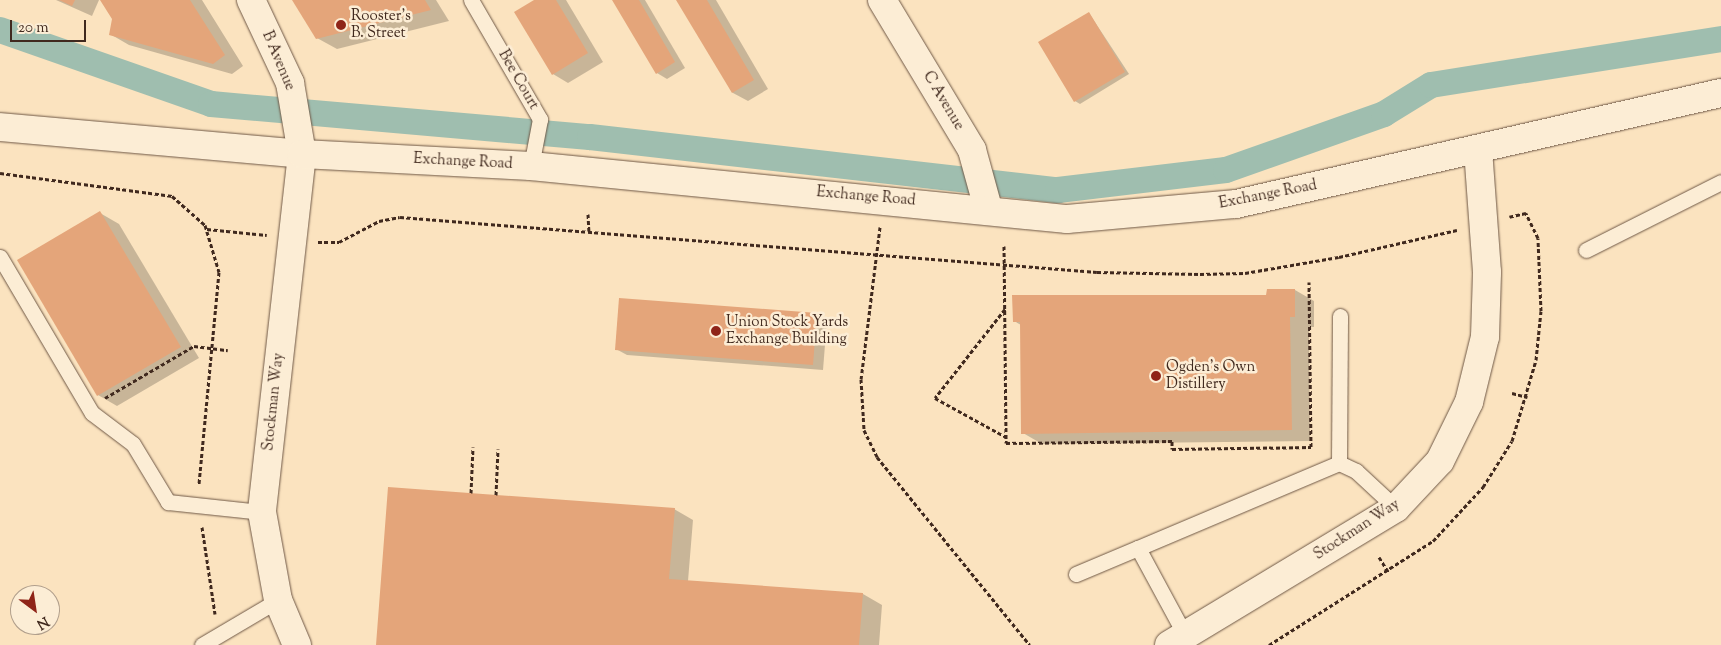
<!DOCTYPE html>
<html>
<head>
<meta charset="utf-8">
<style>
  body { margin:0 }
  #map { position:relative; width:1721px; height:645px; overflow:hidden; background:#fbe3bf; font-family:"Sorts Mill Goudy",serif }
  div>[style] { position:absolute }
  .shadow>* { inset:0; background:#0003 }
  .canal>* { height:26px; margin:-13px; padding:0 13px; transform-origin:13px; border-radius:13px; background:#9fbeaf }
  .building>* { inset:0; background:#e4a57a }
  .path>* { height:3px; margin-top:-1.5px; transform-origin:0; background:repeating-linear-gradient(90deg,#40291e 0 4px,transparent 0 6.5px) }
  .roads { filter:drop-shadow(0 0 1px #6f5846) drop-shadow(0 0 1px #6f5846) }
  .service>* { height:15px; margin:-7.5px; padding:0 7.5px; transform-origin:7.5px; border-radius:7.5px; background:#fcedd5 }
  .minor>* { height:28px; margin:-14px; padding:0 14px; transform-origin:14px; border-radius:14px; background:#fcedd5 }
  .tertiary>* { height:28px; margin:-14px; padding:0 14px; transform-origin:14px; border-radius:14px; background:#fcedd5 }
  .dots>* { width:14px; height:14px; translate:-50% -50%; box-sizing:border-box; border:2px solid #fcedd5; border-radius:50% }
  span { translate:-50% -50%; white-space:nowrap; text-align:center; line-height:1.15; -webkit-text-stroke:5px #fcedd5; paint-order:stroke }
  .poi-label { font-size:15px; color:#40291e }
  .left { translate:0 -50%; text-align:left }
  .street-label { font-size:15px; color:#40291e }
  .north { position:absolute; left:10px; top:585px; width:50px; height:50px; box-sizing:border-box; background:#fcedd5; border:1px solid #b19f8c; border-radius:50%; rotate:149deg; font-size:14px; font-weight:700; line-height:20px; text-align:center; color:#40291e }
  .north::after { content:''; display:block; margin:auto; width:18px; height:22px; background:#8f2418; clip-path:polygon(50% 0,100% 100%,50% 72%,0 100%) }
  .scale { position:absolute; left:10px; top:20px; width:76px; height:22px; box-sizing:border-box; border:2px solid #40291e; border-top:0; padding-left:6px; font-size:15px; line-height:18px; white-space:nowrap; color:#40291e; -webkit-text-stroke:4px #fcedd5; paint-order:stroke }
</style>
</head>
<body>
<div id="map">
  <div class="shadow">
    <div style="clip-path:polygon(56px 0,99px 0,92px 16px)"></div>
    <div style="clip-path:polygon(102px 0,202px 0,243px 66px,232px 74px,129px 45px,110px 34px,113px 18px)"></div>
    <div style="clip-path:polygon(294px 0,436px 0,449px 21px,337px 49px,317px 38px)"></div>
    <div style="clip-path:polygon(536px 0,566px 0,603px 62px,568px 83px,553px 74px)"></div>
    <div style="clip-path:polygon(613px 0,645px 0,685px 68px,667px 79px,657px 73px)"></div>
    <div style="clip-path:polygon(678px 0,716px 0,768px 89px,748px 101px,733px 93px)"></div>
    <div style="clip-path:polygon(1089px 13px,1129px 74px,1080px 104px,1075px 101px)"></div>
    <div style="clip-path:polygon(100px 213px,119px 224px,199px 358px,117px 406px,98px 395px)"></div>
    <div style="clip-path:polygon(1295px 290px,1314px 301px,1314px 327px,1309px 327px,1310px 441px,1042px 444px,1023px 433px,1021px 325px,1014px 321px,1268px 296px)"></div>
    <div style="clip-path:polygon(816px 314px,827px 320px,823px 370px,627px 355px,616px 349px)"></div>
    <div style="clip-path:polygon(674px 509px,693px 520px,688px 581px,863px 594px,882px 605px,879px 645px,377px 645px)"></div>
  </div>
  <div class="canal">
    <div style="left:0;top:30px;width:224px;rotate:19.3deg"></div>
    <div style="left:211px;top:104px;width:380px;rotate:5deg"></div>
    <div style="left:590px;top:137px;width:471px;rotate:6.5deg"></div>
    <div style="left:1058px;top:190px;width:169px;rotate:-6.8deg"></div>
    <div style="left:1226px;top:170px;width:168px;rotate:-19.5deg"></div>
    <div style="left:1384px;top:114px;width:55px;rotate:-31.7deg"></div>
    <div style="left:1431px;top:85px;width:294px;rotate:-9deg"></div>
  </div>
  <div class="building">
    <div style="clip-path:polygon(59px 0,75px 0,72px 6px)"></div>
    <div style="clip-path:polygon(100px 0,190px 0,225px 55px,213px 64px,109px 35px,112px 19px)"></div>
    <div style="clip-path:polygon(292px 0,425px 0,431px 10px,316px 39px)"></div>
    <div style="clip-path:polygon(534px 0,556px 0,588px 53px,552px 75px,514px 12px)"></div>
    <div style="clip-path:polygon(612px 0,639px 0,675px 62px,656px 74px)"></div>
    <div style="clip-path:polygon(676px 0,707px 0,754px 80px,732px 93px)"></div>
    <div style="clip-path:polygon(1089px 12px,1125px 72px,1074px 102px,1038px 42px)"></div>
    <div style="clip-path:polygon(100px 211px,181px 347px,97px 396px,17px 260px)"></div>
    <div style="clip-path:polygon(1267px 289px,1295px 289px,1295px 317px,1290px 317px,1292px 430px,1021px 434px,1020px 322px,1013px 322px,1012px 295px,1266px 295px)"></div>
    <div style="clip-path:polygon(619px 298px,817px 313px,813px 365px,615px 350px)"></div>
    <div style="clip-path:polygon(388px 487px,675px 508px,669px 579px,863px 593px,859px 645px,376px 645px)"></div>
  </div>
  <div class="path">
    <div style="left:0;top:173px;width:174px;rotate:7.6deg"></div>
    <div style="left:172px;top:196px;width:44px;rotate:41.3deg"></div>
    <div style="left:205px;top:225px;width:49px;rotate:73.4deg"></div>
    <div style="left:219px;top:272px;width:214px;rotate:95.4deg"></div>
    <div style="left:588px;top:214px;width:17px;rotate:87deg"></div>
    <div style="left:880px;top:227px;width:153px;rotate:97.1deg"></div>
    <div style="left:861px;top:379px;width:51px;rotate:86.6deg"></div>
    <div style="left:864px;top:430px;width:30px;rotate:64deg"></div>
    <div style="left:877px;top:457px;width:242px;rotate:50.9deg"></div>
    <div style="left:207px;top:229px;width:60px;rotate:5.7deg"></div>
    <div style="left:318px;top:242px;width:21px"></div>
    <div style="left:339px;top:242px;width:45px;rotate:-27.7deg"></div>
    <div style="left:379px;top:221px;width:21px;rotate:-11deg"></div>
    <div style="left:400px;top:217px;width:699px;rotate:4.51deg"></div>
    <div style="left:1097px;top:272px;width:103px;rotate:1.1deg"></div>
    <div style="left:1200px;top:274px;width:45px;rotate:-1.3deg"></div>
    <div style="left:1245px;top:273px;width:95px;rotate:-9.7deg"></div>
    <div style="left:1339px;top:257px;width:121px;rotate:-12.9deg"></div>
    <div style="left:1004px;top:246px;width:197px;rotate:89.4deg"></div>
    <div style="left:1006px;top:443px;width:166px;rotate:-0.7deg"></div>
    <div style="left:1172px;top:441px;width:8px;rotate:90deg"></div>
    <div style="left:1172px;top:449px;width:139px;rotate:-0.8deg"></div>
    <div style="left:1311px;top:447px;width:165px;rotate:-90.7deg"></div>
    <div style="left:1005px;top:309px;width:113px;rotate:128.2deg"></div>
    <div style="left:935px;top:398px;width:81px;rotate:28.8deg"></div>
    <div style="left:1512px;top:393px;width:16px;rotate:15deg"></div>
    <div style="left:105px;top:398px;width:103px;rotate:-30.3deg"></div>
    <div style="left:194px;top:346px;width:34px;rotate:7deg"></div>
    <div style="left:471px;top:493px;width:46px;rotate:-87.5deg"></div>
    <div style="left:496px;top:495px;width:46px;rotate:-87.5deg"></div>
    <div style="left:202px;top:527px;width:88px;rotate:81.5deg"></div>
    <div style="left:1379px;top:557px;width:19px;rotate:58deg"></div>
    <div style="left:1269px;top:645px;width:194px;rotate:-32.4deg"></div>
    <div style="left:1433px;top:541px;width:74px;rotate:-47.2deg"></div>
    <div style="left:1483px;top:487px;width:54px;rotate:-57.8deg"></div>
    <div style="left:1512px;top:441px;width:84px;rotate:-73.5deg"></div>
    <div style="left:1536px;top:360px;width:49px;rotate:-84.2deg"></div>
    <div style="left:1541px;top:311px;width:73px;rotate:-92.4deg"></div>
    <div style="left:1538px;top:238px;width:28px;rotate:-116deg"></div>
    <div style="left:1526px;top:213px;width:17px;rotate:167deg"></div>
  </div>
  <div class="roads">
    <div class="service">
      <div style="left:471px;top:0;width:138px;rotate:59.9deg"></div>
      <div style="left:540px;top:119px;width:48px;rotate:100.8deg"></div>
      <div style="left:1586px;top:250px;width:151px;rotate:-26.7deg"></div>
      <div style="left:0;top:257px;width:181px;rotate:59.5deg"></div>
      <div style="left:92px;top:413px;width:51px;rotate:37.1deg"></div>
      <div style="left:133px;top:444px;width:68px;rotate:58.9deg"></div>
      <div style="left:168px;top:502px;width:95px;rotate:6.1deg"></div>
      <div style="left:1339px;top:463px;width:147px;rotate:-89.6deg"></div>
      <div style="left:1076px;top:574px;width:67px;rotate:-22.8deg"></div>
      <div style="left:1185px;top:635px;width:99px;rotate:-118.4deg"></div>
      <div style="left:1138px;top:548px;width:218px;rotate:-22.9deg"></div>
      <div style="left:1339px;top:463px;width:19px;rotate:25deg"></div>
      <div style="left:1356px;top:471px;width:54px;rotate:42.8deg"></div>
      <div style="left:202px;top:645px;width:88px;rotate:-30.6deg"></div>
    </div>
    <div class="minor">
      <div style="left:882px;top:0;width:175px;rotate:59deg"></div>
      <div style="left:972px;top:150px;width:60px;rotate:74.6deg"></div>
      <div style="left:0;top:127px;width:303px;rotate:5.1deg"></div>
      <div style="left:302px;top:154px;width:360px;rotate:96.4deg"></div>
      <div style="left:262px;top:512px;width:89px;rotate:79.7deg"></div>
      <div style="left:278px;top:600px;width:49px;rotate:67.1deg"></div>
      <div style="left:1169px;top:645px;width:265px;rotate:-31.1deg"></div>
      <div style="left:1396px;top:508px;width:64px;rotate:-46.9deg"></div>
      <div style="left:1440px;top:461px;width:66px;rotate:-63.8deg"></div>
      <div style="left:1469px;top:402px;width:67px;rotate:-76.2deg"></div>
      <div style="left:1485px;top:337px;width:65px;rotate:-88.2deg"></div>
      <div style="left:1487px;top:272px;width:123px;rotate:-94.2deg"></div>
    </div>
    <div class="tertiary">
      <div style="left:251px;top:0;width:92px;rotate:64.8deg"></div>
      <div style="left:290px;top:83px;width:72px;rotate:80.4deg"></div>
      <div style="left:302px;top:154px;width:229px;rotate:3deg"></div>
      <div style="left:531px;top:166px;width:539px;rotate:5.65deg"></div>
      <div style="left:1067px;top:219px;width:170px;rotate:-5.1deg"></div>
      <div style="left:1236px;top:204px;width:498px;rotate:-12.9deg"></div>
    </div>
  </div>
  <div class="dots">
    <div style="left:341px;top:25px;background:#8f2418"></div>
    <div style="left:716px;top:331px;background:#8f2418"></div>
    <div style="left:1156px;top:376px;background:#8f2418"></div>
  </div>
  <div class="poi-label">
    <span class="left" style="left:351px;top:25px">Rooster's<br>B. Street</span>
    <span class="left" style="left:726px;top:331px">Union Stock Yards<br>Exchange Building</span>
    <span class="left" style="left:1166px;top:376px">Ogden's Own<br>Distillery</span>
  </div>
  <div class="street-label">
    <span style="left:278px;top:61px;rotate:67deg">B Avenue</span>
    <span style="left:518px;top:80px;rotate:60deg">Bee Court</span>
    <span style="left:943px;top:101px;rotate:59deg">C Avenue</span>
    <span style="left:463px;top:162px;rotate:3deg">Exchange Road</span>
    <span style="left:1268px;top:195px;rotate:-11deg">Exchange Road</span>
    <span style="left:866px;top:197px;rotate:5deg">Exchange Road</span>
    <span style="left:274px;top:402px;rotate:-84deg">Stockman Way</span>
    <span style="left:1357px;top:530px;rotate:-33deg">Stockman Way</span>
  </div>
  <div class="north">N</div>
  <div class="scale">20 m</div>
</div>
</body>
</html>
